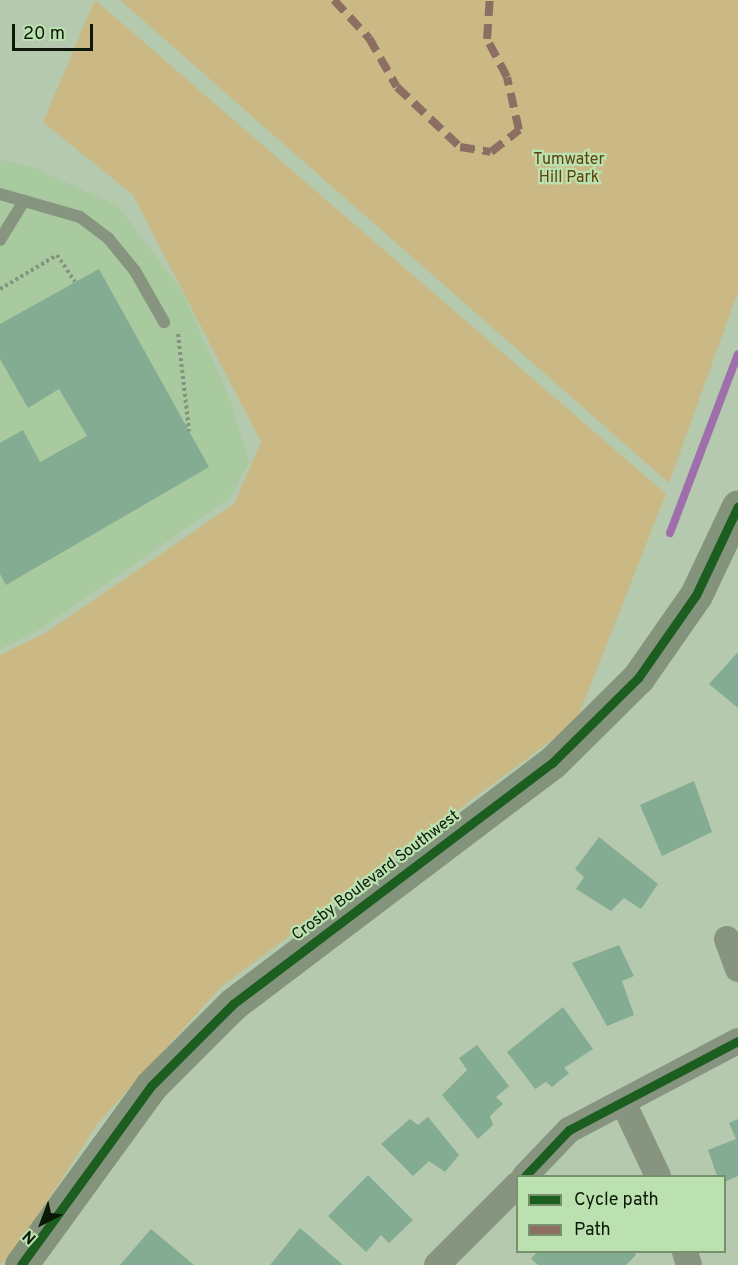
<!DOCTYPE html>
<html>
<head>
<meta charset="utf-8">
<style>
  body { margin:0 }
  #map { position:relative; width:738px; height:1265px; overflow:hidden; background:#b5c9ae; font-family:Overpass,sans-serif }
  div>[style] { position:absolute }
  .built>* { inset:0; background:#a9c99f }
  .green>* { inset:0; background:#cab984 }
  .stream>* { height:8px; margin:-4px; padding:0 4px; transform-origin:4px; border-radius:4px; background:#9f6fac }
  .building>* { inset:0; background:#84ac92 }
  .path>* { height:4px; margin-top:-2px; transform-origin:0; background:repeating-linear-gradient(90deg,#84927f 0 3px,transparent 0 6px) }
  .lane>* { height:12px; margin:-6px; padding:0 6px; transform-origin:6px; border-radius:6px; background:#869480 }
  .street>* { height:26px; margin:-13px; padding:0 13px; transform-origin:13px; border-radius:13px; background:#869480 }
  .secondary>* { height:33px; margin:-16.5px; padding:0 16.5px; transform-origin:16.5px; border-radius:16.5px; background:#83937c }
  .quiet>* { height:8px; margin-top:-4px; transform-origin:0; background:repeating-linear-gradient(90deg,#8d6e63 0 15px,transparent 0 23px) }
  .cycleway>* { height:9px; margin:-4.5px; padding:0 4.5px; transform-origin:4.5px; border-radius:4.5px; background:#1b5e20 }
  span { translate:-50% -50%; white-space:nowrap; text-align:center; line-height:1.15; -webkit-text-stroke:4.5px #bce1b0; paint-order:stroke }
  .park-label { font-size:16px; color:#5e4109 }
  .street-label { font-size:16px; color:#0c1907 }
  .legend { position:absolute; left:516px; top:1175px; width:210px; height:78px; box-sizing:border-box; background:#bce1b0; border:2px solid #76916c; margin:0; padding:8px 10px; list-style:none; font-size:18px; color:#0c1907 }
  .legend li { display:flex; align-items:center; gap:12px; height:30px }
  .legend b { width:30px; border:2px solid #76916c }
  .north { position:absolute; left:12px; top:1193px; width:60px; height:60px; -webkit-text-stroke:4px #bce1b0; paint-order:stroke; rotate:222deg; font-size:16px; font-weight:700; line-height:24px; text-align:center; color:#0c1907 }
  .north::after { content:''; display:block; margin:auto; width:21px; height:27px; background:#0c1907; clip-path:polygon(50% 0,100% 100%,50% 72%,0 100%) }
  .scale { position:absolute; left:12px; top:24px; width:81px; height:27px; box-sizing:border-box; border:3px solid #0c1907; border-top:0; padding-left:8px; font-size:18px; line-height:21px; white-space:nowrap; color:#0c1907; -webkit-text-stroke:4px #bce1b0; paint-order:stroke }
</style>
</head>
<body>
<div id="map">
  <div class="built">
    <div style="clip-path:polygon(0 159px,40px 170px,118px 206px,182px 291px,232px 404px,249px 462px,230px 498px,40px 629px,0 649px)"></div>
  </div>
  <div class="green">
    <div style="clip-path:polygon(95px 0,666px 494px,576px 722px,221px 987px,98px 1123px,13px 1254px,0 1265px,0 655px,47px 632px,234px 504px,261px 442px,133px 195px,43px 122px)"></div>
    <div style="clip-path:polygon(120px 0,738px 0,738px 292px,669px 483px)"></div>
  </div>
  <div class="stream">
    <div style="left:670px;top:533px;width:191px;rotate:-69.2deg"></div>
  </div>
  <div class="building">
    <div style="clip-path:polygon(99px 269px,209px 467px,6px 585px,0 574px,0 443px,23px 430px,40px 462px,87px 436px,59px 389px,28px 408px,0 359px,0 324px)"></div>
    <div style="clip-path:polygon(738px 652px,738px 708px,709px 684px)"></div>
    <div style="clip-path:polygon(694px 781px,712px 832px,662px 856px,640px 805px)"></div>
    <div style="clip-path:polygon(599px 837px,658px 884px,641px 909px,624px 898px,611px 911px,576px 889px,584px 877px,575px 869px)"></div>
    <div style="clip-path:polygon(619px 945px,634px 976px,622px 981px,634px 1015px,607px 1026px,572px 963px)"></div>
    <div style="clip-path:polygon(563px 1007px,593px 1049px,564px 1068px,569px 1073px,552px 1087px,546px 1082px,535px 1089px,507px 1052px)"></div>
    <div style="clip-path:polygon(477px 1045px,509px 1086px,496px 1097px,503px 1104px,490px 1116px,493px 1125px,478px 1139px,442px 1095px,467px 1070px,459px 1058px)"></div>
    <div style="clip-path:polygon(428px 1117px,459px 1155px,445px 1172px,429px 1161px,413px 1176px,381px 1144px,410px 1119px,418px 1125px)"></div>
    <div style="clip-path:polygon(738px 1119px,738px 1176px,724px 1182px,724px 1176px,717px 1176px,708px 1150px,736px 1139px,729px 1123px)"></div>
    <div style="clip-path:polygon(368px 1175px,413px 1220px,389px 1243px,381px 1235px,366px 1252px,328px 1216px)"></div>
    <div style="clip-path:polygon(300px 1228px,343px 1265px,270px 1265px)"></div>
    <div style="clip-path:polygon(151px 1229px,194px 1265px,120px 1265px)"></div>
    <div style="clip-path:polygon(537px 1252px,634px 1252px,636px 1255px,626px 1265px,538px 1265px,531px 1259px)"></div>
  </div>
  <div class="path">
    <div style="left:0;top:289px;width:66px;rotate:-30.8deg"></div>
    <div style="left:57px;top:255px;width:32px;rotate:56deg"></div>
    <div style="left:178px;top:334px;width:98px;rotate:83.5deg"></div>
  </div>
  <div class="lane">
    <div style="left:0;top:194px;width:83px;rotate:16deg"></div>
    <div style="left:80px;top:217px;width:35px;rotate:37deg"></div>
    <div style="left:108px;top:238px;width:43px;rotate:50.7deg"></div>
    <div style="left:135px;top:271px;width:59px;rotate:60.4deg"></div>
    <div style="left:0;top:240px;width:46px;rotate:-58.4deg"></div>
  </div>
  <div class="street">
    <div style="left:727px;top:939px;width:32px;rotate:70deg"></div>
    <div style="left:623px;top:1102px;width:82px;rotate:64.7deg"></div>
    <div style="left:525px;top:1176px;width:64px;rotate:-46.3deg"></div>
    <div style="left:569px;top:1130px;width:191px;rotate:-27.8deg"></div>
    <div style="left:685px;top:1252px;width:14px;rotate:73deg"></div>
    <div style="left:437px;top:1265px;width:115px;rotate:-45deg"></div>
  </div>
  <div class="secondary">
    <div style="left:21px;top:1265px;width:221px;rotate:-54deg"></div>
    <div style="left:151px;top:1086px;width:116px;rotate:-45deg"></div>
    <div style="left:233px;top:1004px;width:400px;rotate:-37.1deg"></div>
    <div style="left:552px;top:763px;width:121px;rotate:-44.7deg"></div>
    <div style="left:638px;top:678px;width:101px;rotate:-55.1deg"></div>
    <div style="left:696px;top:595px;width:98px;rotate:-64.7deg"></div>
  </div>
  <div class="quiet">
    <div style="left:334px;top:0;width:52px;rotate:47.4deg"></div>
    <div style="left:369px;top:38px;width:56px;rotate:60.3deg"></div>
    <div style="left:397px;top:87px;width:87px;rotate:43.6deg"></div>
    <div style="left:460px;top:147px;width:31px;rotate:9deg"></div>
    <div style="left:491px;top:152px;width:36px;rotate:-38deg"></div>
    <div style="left:519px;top:130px;width:54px;rotate:-102.8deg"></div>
    <div style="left:507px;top:77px;width:43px;rotate:-117.8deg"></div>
    <div style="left:487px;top:39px;width:39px;rotate:-86deg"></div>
  </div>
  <div class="cycleway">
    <div style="left:525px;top:1176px;width:64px;rotate:-46.3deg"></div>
    <div style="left:569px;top:1130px;width:191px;rotate:-27.8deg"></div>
    <div style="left:21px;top:1265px;width:221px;rotate:-54deg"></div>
    <div style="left:151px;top:1086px;width:116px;rotate:-45deg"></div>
    <div style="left:233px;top:1004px;width:400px;rotate:-37.1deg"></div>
    <div style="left:552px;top:763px;width:121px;rotate:-44.7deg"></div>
    <div style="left:638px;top:678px;width:101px;rotate:-55.1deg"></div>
    <div style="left:696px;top:595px;width:98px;rotate:-64.7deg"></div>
  </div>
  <div class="park-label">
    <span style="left:569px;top:169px">Tumwater<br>Hill Park</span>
  </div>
  <div class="street-label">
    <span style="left:376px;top:876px;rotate:-37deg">Crosby Boulevard Southwest</span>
  </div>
  <ul class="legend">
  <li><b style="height:8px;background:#1b5e20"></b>Cycle path</li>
  <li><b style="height:8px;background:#8d6e63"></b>Path</li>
  </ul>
  <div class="north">N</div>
  <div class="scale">20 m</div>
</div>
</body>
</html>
